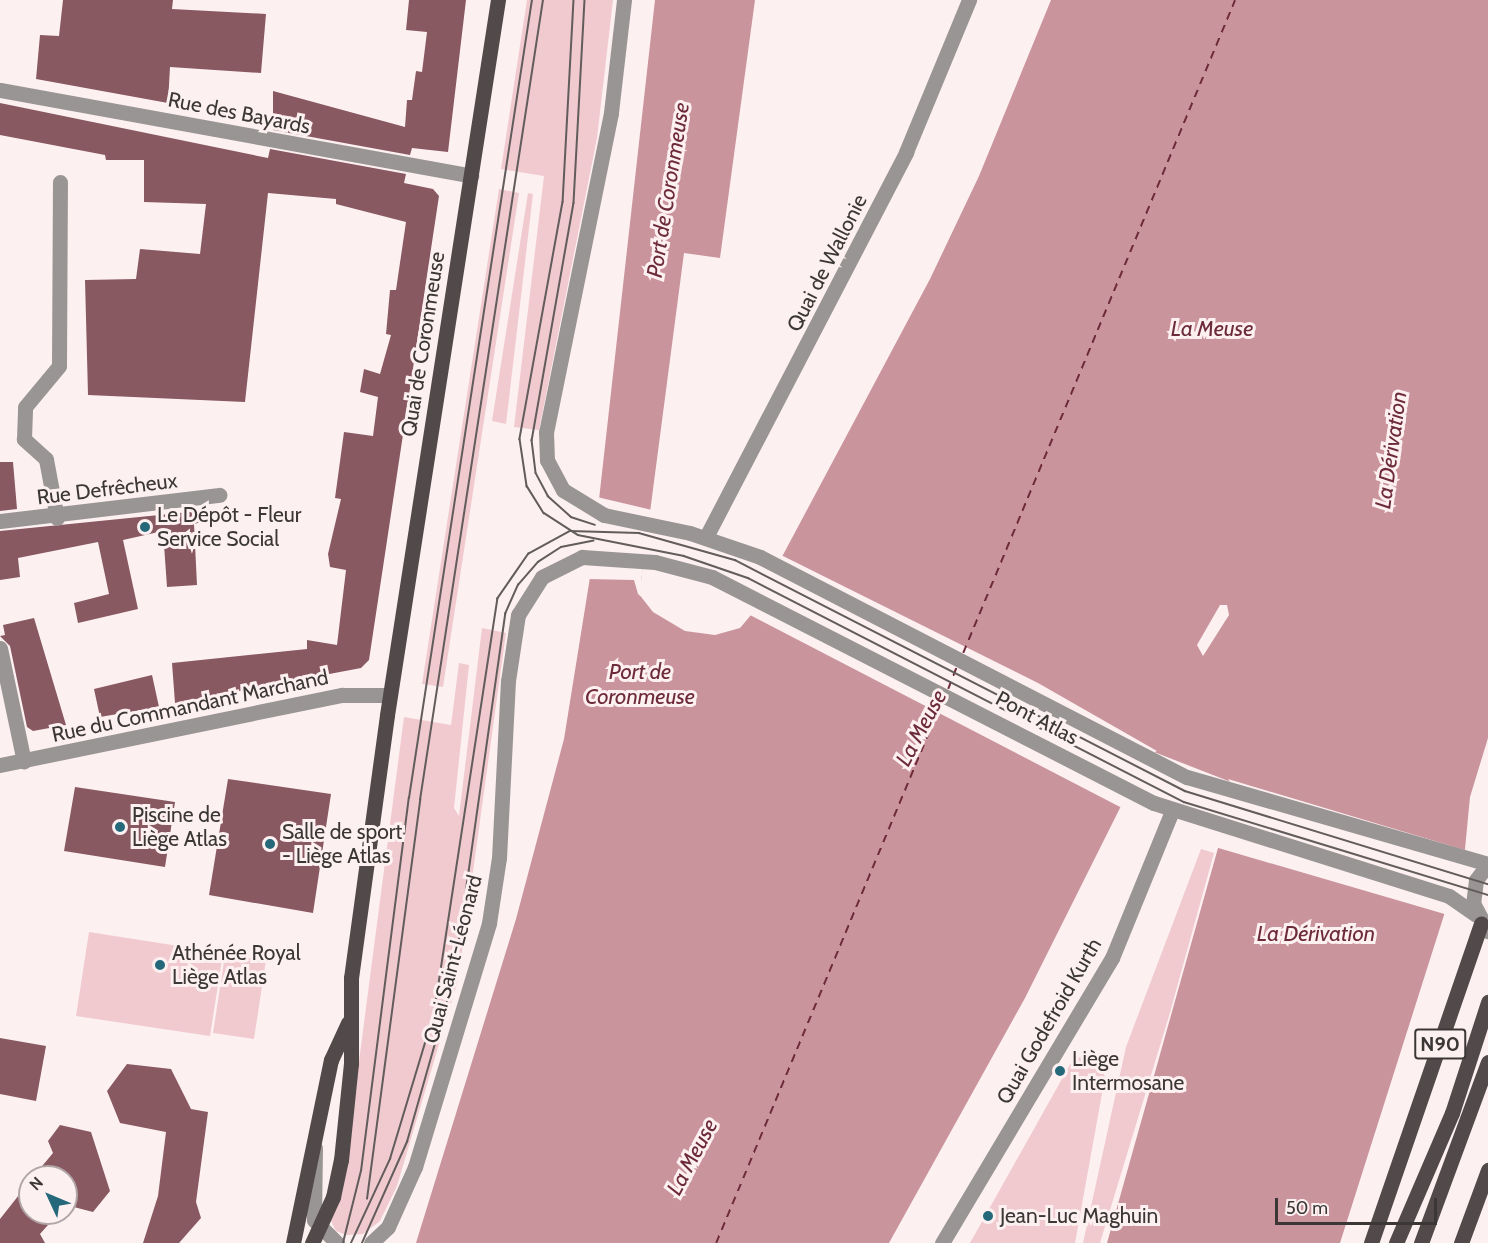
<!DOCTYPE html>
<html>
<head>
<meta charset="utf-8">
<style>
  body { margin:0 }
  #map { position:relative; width:1488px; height:1243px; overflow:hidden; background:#fdf0f1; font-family:Cabin,sans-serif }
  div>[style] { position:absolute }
  .green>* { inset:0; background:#f0cacf }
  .water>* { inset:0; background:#ca949c }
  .pier>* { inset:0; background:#fdf0f1 }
  .ferry>* { height:1.5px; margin-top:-0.75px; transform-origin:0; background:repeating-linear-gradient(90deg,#6d2b3a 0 8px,transparent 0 14px) }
  .building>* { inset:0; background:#895961 }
  .minor>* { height:15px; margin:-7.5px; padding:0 7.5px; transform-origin:7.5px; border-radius:7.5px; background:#9a9595 }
  .major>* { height:15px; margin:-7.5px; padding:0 7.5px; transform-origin:7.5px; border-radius:7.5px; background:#52494a }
  .tram>* { height:1.5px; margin:-0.75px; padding:0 0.75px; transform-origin:0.75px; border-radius:0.75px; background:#625c5c }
  .dots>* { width:16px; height:16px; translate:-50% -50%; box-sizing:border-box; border:3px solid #fdf0f1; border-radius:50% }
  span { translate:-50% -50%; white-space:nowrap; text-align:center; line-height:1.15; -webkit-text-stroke:6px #fdf0f1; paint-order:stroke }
  .shield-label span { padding:2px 4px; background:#fdf0f1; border:2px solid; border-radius:4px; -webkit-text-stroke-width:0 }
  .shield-label { font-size:20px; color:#3c3737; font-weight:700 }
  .street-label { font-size:21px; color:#3c3737 }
  .poi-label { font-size:21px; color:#3c3737 }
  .left { translate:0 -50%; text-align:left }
  .water-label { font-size:22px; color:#6d2b3a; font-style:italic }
  .north { position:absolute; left:18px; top:1165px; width:60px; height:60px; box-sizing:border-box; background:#fdf0f1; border:2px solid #b0a6a7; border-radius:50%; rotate:314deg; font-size:16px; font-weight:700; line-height:24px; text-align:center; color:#3c3737 }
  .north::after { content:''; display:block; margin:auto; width:21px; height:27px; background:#25687a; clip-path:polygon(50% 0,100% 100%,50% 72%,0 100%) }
  .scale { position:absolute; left:1275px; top:1198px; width:162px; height:27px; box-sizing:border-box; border:3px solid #3c3737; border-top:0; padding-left:8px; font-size:18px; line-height:21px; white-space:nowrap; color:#3c3737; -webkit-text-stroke:4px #fdf0f1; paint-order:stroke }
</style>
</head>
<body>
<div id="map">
  <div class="green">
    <div style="clip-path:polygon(527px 0,613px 0,597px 138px,539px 430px,514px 427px,544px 176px,501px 169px)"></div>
    <div style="clip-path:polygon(499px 189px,519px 193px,443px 687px,422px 684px)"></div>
    <div style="clip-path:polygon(528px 193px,533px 194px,506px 424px,492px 421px)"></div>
    <div style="clip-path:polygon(482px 628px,506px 633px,458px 980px,397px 1186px,380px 1221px,363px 1234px,346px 1235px,336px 1231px,330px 1219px,344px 1176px,404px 717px,451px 725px,459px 663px,469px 665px,454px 808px,459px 816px)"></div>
    <div style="clip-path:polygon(1201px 849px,1214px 853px,1169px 1016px,1100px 1243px,1083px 1243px,1126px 1047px)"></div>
    <div style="clip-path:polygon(89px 932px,223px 953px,210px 1036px,76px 1016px)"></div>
    <div style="clip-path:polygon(225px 955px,266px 960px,254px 1039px,213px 1033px)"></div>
    <div style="clip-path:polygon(1079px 1057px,1100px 1065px,1105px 1077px,1075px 1243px,970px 1243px,1072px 1061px)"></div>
  </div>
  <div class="water">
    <div style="clip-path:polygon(evenodd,655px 0,755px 0,720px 258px,684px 253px,641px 581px,642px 598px,653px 612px,685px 631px,715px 635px,740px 628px,751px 615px,930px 279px,979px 176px,1051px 0,1488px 0,1488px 738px,1470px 797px,1465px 849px,1340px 1243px,1107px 1243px,1236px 784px,1149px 750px,1025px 998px,889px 1243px,416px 1243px,516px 919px,564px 739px,591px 571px,655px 0,1220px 605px,1227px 605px,1229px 615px,1203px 656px,1197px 645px,1220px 605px)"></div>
  </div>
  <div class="pier">
    <div style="clip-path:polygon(597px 497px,652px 510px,641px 581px,658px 612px,638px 594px,634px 580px,587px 579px)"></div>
    <div style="clip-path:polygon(779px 554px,1038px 683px,1157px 751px,1150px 754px,1122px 808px,748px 614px)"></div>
    <div style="clip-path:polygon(1228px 779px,1468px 851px,1448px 915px,1215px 847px,1233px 786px)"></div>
  </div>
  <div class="ferry">
    <div style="left:963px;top:653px;width:707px;rotate:-67.39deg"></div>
    <div style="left:948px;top:689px;width:26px;rotate:-69deg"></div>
    <div style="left:716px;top:1243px;width:587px;rotate:-67.37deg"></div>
  </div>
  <div class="building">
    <div style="clip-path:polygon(63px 0,173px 0,172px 9px,266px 14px,261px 73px,170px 67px,168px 103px,36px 79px,40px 35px,59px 36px)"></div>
    <div style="clip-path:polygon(409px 0,466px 0,448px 152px,412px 148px,410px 155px,273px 130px,273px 91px,405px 127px,407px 100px,412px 100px,416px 71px,422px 72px,427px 32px,406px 30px)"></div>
    <div style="clip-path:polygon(0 103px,268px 158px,270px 149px,406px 174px,404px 183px,433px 189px,439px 196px,369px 660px,361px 668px,175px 703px,172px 663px,307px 649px,307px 640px,337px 645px,346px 570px,330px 567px,328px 554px,341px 499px,335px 498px,344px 432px,373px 436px,378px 397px,360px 392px,364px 369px,380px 374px,391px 335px,386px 334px,390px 290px,396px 290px,406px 222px,336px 204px,336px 199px,268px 193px,245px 402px,88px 395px,85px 280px,136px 279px,140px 249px,200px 254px,206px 204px,144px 202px,144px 160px,106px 160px,105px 155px,0 135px)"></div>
    <div style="clip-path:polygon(0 462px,13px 462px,17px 509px,0 511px)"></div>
    <div style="clip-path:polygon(199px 511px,201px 522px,194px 524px,197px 585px,167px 587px,163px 531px,123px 540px,138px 609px,78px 623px,74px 603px,109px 594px,98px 542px,18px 558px,20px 577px,0 580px,0 531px)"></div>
    <div style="clip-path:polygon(34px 618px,66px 725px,33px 731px,27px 727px,10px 646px,0 636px,5px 635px,3px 625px)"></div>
    <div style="clip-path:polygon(152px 675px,159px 707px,100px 717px,94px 689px)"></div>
    <div style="clip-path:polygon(228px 779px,331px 794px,313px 913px,209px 895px)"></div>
    <div style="clip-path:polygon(75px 787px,175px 802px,165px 867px,64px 851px)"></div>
    <div style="clip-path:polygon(0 1038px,46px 1046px,36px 1101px,0 1094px)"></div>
    <div style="clip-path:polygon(127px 1064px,171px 1069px,191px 1109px,208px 1112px,196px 1202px,201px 1218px,179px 1243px,143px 1243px,158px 1196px,166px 1132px,120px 1123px,107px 1091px)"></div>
    <div style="clip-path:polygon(60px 1125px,91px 1132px,110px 1191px,93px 1212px,66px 1205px,66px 1177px,33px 1177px,53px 1153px,48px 1141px)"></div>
    <div style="clip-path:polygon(30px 1181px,30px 1213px,44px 1213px,48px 1225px,40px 1234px,45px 1243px,0 1243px,0 1219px)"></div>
  </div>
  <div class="minor">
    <div style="left:624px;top:0;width:114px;rotate:96.6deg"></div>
    <div style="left:611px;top:113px;width:326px;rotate:101.5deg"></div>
    <div style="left:546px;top:432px;width:28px;rotate:88deg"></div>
    <div style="left:547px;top:460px;width:34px;rotate:62deg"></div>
    <div style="left:563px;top:490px;width:48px;rotate:31.4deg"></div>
    <div style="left:604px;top:515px;width:88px;rotate:11.8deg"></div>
    <div style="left:690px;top:533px;width:74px;rotate:18.9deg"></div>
    <div style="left:760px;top:557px;width:480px;rotate:27.3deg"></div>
    <div style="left:1187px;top:777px;width:313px;rotate:16.1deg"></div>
    <div style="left:0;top:90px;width:479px;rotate:10.3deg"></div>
    <div style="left:57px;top:518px;width:60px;rotate:-100.6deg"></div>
    <div style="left:46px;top:459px;width:30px;rotate:-138deg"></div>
    <div style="left:24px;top:439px;width:32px;rotate:-88deg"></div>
    <div style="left:25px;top:407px;width:53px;rotate:-50.3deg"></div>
    <div style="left:59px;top:366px;width:184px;rotate:-89.7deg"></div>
    <div style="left:0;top:521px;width:221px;rotate:-6.8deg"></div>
    <div style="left:706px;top:537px;width:434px;rotate:-62.5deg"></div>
    <div style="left:906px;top:152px;width:165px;rotate:-67.5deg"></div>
    <div style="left:0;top:648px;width:116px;rotate:78.1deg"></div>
    <div style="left:0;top:765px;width:349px;rotate:-11.6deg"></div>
    <div style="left:342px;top:695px;width:48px"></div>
    <div style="left:1488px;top:864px;width:20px;rotate:127deg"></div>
    <div style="left:1476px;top:880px;width:23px;rotate:97deg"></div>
    <div style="left:1473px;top:903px;width:32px;rotate:62deg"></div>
    <div style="left:315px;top:1148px;width:72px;rotate:90.8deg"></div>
    <div style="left:314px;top:1220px;width:33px;rotate:45deg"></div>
    <div style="left:371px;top:1243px;width:23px;rotate:-43deg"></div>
    <div style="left:388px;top:1227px;width:66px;rotate:-65.8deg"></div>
    <div style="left:415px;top:1167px;width:255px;rotate:-73.1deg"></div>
    <div style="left:489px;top:923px;width:66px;rotate:-81.3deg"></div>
    <div style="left:499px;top:858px;width:177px;rotate:-87.1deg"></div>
    <div style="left:508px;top:681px;width:67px;rotate:-81.4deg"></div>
    <div style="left:518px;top:615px;width:45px;rotate:-57.7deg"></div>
    <div style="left:542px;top:577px;width:45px;rotate:-26.6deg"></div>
    <div style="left:582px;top:557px;width:73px;rotate:3.9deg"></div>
    <div style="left:655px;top:562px;width:59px;rotate:14.7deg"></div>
    <div style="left:712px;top:577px;width:496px;rotate:27.1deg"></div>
    <div style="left:1154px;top:803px;width:309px;rotate:17.5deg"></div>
    <div style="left:1449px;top:896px;width:33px;rotate:35deg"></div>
    <div style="left:942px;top:1243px;width:332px;rotate:-59.2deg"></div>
    <div style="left:1112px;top:958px;width:159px;rotate:-67.8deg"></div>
  </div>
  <div class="major">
    <div style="left:293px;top:1243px;width:187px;rotate:-78.3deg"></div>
    <div style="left:331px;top:1060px;width:41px;rotate:-65.3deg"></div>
    <div style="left:312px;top:1243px;width:51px;rotate:-65.5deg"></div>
    <div style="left:333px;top:1197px;width:38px;rotate:-78deg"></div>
    <div style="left:341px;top:1160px;width:97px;rotate:-84.1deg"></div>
    <div style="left:351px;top:1064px;width:86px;rotate:-90deg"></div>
    <div style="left:351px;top:978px;width:265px;rotate:-82.2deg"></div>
    <div style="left:387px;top:715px;width:724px;rotate:-81.18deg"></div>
    <div style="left:1371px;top:1243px;width:338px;rotate:-71deg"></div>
    <div style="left:1396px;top:1243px;width:142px;rotate:-66.7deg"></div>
    <div style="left:1452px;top:1113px;width:117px;rotate:-72deg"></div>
    <div style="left:1421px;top:1243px;width:193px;rotate:-69.7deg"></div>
    <div style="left:1461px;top:1243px;width:78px;rotate:-69.7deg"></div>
  </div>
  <div class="tram">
    <div style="left:574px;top:0;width:202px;rotate:93.1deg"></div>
    <div style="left:563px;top:202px;width:241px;rotate:100.3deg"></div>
    <div style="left:520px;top:439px;width:48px;rotate:81.5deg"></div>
    <div style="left:527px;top:486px;width:32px;rotate:58deg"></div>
    <div style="left:544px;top:513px;width:40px;rotate:32.9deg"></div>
    <div style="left:578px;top:535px;width:108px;rotate:11.2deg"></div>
    <div style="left:684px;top:556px;width:68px;rotate:19deg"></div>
    <div style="left:748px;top:578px;width:490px;rotate:27.2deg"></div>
    <div style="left:1184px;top:802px;width:318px;rotate:17deg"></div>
    <div style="left:585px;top:0;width:203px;rotate:93.1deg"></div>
    <div style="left:574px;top:203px;width:241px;rotate:100deg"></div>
    <div style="left:532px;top:440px;width:33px;rotate:83deg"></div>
    <div style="left:536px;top:473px;width:26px;rotate:62deg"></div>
    <div style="left:548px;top:496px;width:31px;rotate:42deg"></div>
    <div style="left:571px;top:517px;width:25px;rotate:18deg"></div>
    <div style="left:367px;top:1199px;width:403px;rotate:-82.4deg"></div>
    <div style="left:420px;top:800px;width:809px;rotate:-81.26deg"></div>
    <div style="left:343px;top:1243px;width:74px;rotate:-76deg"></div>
    <div style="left:361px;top:1171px;width:376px;rotate:-82.7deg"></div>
    <div style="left:409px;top:798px;width:807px;rotate:-81.24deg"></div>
    <div style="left:351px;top:1243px;width:93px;rotate:-65.1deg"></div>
    <div style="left:390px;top:1159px;width:152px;rotate:-73.2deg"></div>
    <div style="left:434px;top:1013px;width:419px;rotate:-81.3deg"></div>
    <div style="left:497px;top:599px;width:55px;rotate:-55.4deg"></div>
    <div style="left:528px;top:554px;width:48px;rotate:-28.7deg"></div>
    <div style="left:570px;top:531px;width:69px;rotate:1.7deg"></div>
    <div style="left:639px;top:533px;width:100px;rotate:15.7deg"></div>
    <div style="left:735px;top:560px;width:506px;rotate:27.17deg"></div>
    <div style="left:1185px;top:791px;width:317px;rotate:17.1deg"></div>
    <div style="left:362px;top:1243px;width:111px;rotate:-66deg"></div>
    <div style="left:407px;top:1142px;width:167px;rotate:-74.1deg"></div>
    <div style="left:453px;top:981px;width:371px;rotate:-81.9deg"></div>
    <div style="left:505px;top:614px;width:32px;rotate:-66deg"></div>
    <div style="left:518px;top:585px;width:30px;rotate:-49deg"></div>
    <div style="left:538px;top:562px;width:27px;rotate:-33deg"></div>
    <div style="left:561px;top:547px;width:33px;rotate:-11deg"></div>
  </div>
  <div class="dots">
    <div style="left:145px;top:527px;background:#25687a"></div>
    <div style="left:120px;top:827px;background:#25687a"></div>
    <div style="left:270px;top:844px;background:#25687a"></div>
    <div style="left:160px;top:965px;background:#25687a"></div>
    <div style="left:1060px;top:1071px;background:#25687a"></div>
    <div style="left:988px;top:1216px;background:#25687a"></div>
  </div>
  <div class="shield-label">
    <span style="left:1440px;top:1044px">N90</span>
  </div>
  <div class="street-label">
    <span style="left:239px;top:113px;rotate:11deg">Rue des Bayards</span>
    <span style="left:827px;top:263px;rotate:-63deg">Quai de Wallonie</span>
    <span style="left:423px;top:344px;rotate:-81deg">Quai de Coronmeuse</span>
    <span style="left:107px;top:489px;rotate:-7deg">Rue Defrêcheux</span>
    <span style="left:190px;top:706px;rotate:-12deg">Rue du Commandant Marchand</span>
    <span style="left:1037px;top:718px;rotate:28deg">Pont Atlas</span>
    <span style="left:453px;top:959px;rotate:-75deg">Quai Saint-Léonard</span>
    <span style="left:1049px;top:1021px;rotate:-60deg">Quai Godefroid Kurth</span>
  </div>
  <div class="poi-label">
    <span class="left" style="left:157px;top:527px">Le Dépôt - Fleur<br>Service Social</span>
    <span class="left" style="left:132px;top:827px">Piscine de<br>Liège Atlas</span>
    <span class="left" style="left:282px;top:844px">Salle de sport<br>- Liège Atlas</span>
    <span class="left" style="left:172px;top:965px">Athénée Royal<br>Liège Atlas</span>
    <span class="left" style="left:1072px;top:1071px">Liège<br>Intermosane</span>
    <span class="left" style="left:1000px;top:1216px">Jean-Luc Maghuin</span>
  </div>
  <div class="water-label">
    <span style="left:668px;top:190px;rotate:-81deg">Port de Coronmeuse</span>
    <span style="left:1212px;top:329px">La Meuse</span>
    <span style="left:1391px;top:450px;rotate:-82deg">La Dérivation</span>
    <span style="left:640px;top:684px">Port de<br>Coronmeuse</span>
    <span style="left:921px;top:728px;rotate:-62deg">La Meuse</span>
    <span style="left:1316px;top:934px">La Dérivation</span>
    <span style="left:692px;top:1157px;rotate:-62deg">La Meuse</span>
  </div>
  <div class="north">N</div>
  <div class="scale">50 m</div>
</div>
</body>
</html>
